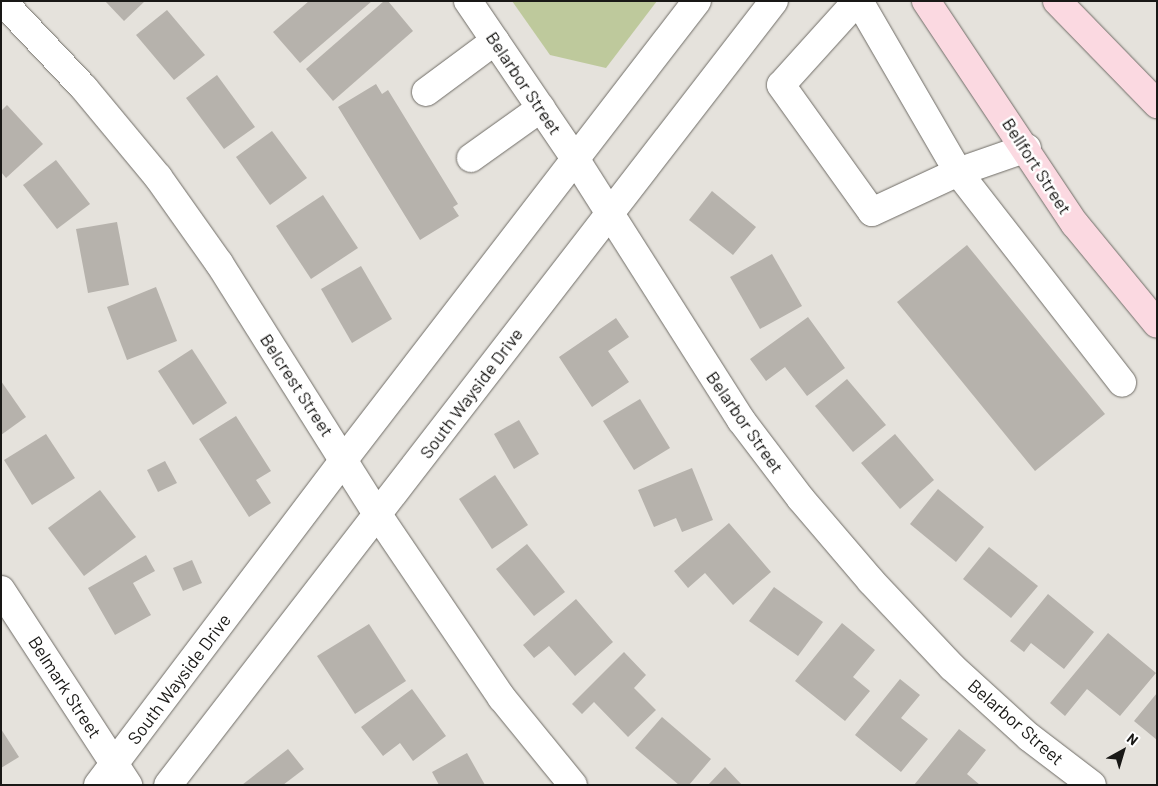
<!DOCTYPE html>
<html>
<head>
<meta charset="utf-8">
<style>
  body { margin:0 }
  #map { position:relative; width:1158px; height:786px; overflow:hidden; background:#e5e2dc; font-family:Barlow,sans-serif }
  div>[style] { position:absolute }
  .green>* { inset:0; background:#bec99c }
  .building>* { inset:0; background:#b6b2ac }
  .roads { filter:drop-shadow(0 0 1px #6f6c66) drop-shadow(0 0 1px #6f6c66) }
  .minor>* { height:28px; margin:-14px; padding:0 14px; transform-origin:14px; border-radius:14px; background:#fff }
  .major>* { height:28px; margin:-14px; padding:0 14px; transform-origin:14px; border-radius:14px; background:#fbd9e1 }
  span { translate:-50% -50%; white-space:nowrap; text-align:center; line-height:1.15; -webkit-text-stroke:5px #fff; paint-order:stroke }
  .street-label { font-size:18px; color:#191816 }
  .frame { position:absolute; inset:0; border:2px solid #191816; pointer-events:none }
  .north { position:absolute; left:1098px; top:726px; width:50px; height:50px; -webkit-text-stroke:4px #fff; paint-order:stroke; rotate:39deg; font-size:14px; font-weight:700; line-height:20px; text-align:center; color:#191816 }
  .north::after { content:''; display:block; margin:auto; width:18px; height:22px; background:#191816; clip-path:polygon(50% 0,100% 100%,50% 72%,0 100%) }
</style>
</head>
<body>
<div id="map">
  <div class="green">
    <div style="clip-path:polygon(512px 1px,657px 1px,606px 68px,550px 55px)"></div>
  </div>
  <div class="building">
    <div style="clip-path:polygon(105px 1px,145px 1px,124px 21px)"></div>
    <div style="clip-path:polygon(309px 1px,372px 1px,300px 63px,273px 32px)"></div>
    <div style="clip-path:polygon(384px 1px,388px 1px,413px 31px,333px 101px,306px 69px)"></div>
    <div style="clip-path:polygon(167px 10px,205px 55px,174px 80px,136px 35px)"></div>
    <div style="clip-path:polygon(217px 75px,255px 127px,224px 149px,186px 98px)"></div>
    <div style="clip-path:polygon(376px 84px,382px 94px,388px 90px,458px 204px,453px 207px,459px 216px,420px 240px,338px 107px)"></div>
    <div style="clip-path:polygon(7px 105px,43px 144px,6px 178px,1px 172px,1px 111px)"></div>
    <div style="clip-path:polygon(272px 131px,307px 178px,270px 205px,236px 157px)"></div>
    <div style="clip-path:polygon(56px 160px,90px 204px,57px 229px,23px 185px)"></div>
    <div style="clip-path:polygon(712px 191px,756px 227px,733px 255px,689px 220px)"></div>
    <div style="clip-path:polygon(323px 195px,358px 248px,311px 279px,276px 226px)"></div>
    <div style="clip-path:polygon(117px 222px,129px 285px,88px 293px,76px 229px)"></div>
    <div style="clip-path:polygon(967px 245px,1105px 414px,1035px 471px,897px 302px)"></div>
    <div style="clip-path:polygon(772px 254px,802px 306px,760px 329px,730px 277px)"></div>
    <div style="clip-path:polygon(361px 266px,392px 319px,352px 343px,321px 289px)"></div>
    <div style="clip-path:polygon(156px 287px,177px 341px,127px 360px,107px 307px)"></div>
    <div style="clip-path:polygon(808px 317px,845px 368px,807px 396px,785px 367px,766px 381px,750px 359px)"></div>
    <div style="clip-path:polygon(616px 318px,629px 337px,608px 351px,629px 382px,592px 407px,559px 357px)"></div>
    <div style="clip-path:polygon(192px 349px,227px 403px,193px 425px,158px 371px)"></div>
    <div style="clip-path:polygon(847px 379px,886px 425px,853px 452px,815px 406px)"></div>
    <div style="clip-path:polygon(1px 381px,26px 417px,1px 435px)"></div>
    <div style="clip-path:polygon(640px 399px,670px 448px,634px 470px,603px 421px)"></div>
    <div style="clip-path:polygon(236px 416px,271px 471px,256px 480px,271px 503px,249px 517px,199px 439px)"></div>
    <div style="clip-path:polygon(519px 420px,539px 454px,514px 469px,494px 434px)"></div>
    <div style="clip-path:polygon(46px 434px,75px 478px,32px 505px,4px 460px)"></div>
    <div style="clip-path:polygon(895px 434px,934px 480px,900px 509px,861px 463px)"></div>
    <div style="clip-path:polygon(165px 461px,177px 483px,158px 492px,147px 470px)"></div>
    <div style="clip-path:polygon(692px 468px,713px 520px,682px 532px,676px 518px,654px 527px,638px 490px)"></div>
    <div style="clip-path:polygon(495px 475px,528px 525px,492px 549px,459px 499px)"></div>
    <div style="clip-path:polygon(938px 489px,984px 527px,956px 562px,910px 524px)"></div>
    <div style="clip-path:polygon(100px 490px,136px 537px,84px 576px,48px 528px)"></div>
    <div style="clip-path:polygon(729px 523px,771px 572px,733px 605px,705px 573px,688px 588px,674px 571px)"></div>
    <div style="clip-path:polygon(527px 544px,565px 592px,534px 616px,496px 569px)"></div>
    <div style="clip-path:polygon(989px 547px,1038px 586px,1011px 618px,963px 579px)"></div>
    <div style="clip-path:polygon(146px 555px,155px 571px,133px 583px,151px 615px,115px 635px,88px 588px)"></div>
    <div style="clip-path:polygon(192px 560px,202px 583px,183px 591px,173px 568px)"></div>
    <div style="clip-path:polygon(774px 587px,823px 622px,798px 656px,749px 621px)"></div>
    <div style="clip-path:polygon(1048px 594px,1094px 632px,1064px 669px,1031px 643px,1024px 652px,1010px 641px)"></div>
    <div style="clip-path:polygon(576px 599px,613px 642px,575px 676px,549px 646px,534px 658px,523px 645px)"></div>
    <div style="clip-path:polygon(842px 623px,875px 650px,853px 677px,870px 691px,845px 721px,795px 681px)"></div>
    <div style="clip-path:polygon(369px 624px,406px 681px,355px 714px,317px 656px)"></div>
    <div style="clip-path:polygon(1108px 633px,1156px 673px,1120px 716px,1087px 689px,1065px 716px,1050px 703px)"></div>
    <div style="clip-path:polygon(624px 652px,646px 675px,634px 688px,656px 710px,628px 737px,594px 702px,582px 714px,572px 704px)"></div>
    <div style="clip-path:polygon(900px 679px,920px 695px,901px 718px,928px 739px,901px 772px,855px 735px)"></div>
    <div style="clip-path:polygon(412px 689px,446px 736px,413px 761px,400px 743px,383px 756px,361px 727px)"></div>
    <div style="clip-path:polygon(1157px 693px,1157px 740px,1134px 721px)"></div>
    <div style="clip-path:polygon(662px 717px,711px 759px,689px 785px,679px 785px,635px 748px)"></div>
    <div style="clip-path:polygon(1px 729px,19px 757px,1px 768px)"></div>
    <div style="clip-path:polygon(959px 729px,986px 750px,967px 774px,980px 785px,914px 785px)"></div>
    <div style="clip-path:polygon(288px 749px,304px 769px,283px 785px,242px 785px)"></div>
    <div style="clip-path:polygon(467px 753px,485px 785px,439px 785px,432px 772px)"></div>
    <div style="clip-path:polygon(725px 767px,742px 785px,708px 785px)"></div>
  </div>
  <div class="roads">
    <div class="minor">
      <div style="left:2px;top:1px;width:120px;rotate:46.7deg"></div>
      <div style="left:84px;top:88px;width:116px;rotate:50.3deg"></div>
      <div style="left:158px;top:177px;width:105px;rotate:54.7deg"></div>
      <div style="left:219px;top:263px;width:298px;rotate:57.8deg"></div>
      <div style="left:378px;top:515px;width:221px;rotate:55.9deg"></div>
      <div style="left:502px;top:698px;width:112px;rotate:50.8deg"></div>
      <div style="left:468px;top:1px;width:192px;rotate:55.8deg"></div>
      <div style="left:576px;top:160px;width:308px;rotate:57.6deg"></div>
      <div style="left:741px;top:420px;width:99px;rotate:52.8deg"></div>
      <div style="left:801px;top:499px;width:108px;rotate:49.5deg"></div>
      <div style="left:871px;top:581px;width:118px;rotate:46.7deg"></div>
      <div style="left:952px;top:667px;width:104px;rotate:42.3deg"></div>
      <div style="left:1029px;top:737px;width:79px;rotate:37.3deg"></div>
      <div style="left:857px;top:1px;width:113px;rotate:132.1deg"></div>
      <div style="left:781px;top:85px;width:156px;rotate:54.4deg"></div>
      <div style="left:872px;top:212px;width:95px;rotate:-24.9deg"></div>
      <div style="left:958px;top:172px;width:73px;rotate:-19.2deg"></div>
      <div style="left:859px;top:1px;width:198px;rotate:59.9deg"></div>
      <div style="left:958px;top:172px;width:267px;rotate:52.1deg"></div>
      <div style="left:426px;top:92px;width:86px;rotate:-36.5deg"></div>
      <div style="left:471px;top:158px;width:86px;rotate:-35.5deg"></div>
      <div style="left:1px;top:590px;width:233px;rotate:56.9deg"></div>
      <div style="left:98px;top:785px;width:410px;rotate:-52.9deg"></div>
      <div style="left:345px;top:458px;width:577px;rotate:-52.4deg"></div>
      <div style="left:168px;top:785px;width:991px;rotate:-52.3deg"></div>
    </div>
    <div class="major">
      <div style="left:926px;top:1px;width:268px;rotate:56.3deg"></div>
      <div style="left:1075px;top:224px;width:129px;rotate:50.6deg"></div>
      <div style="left:1057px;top:1px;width:144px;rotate:45.8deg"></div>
    </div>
  </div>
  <div class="street-label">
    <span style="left:524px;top:83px;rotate:56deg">Belarbor Street</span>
    <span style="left:1037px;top:166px;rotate:57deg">Bellfort Street</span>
    <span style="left:297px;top:385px;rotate:57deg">Belcrest Street</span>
    <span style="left:471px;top:393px;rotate:-53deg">South Wayside Drive</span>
    <span style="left:745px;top:422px;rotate:55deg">Belarbor Street</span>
    <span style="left:179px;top:679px;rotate:-53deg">South Wayside Drive</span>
    <span style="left:65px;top:687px;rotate:57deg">Belmark Street</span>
    <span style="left:1016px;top:722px;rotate:41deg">Belarbor Street</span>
  </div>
  <div class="frame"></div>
  <div class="north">N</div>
</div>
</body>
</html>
